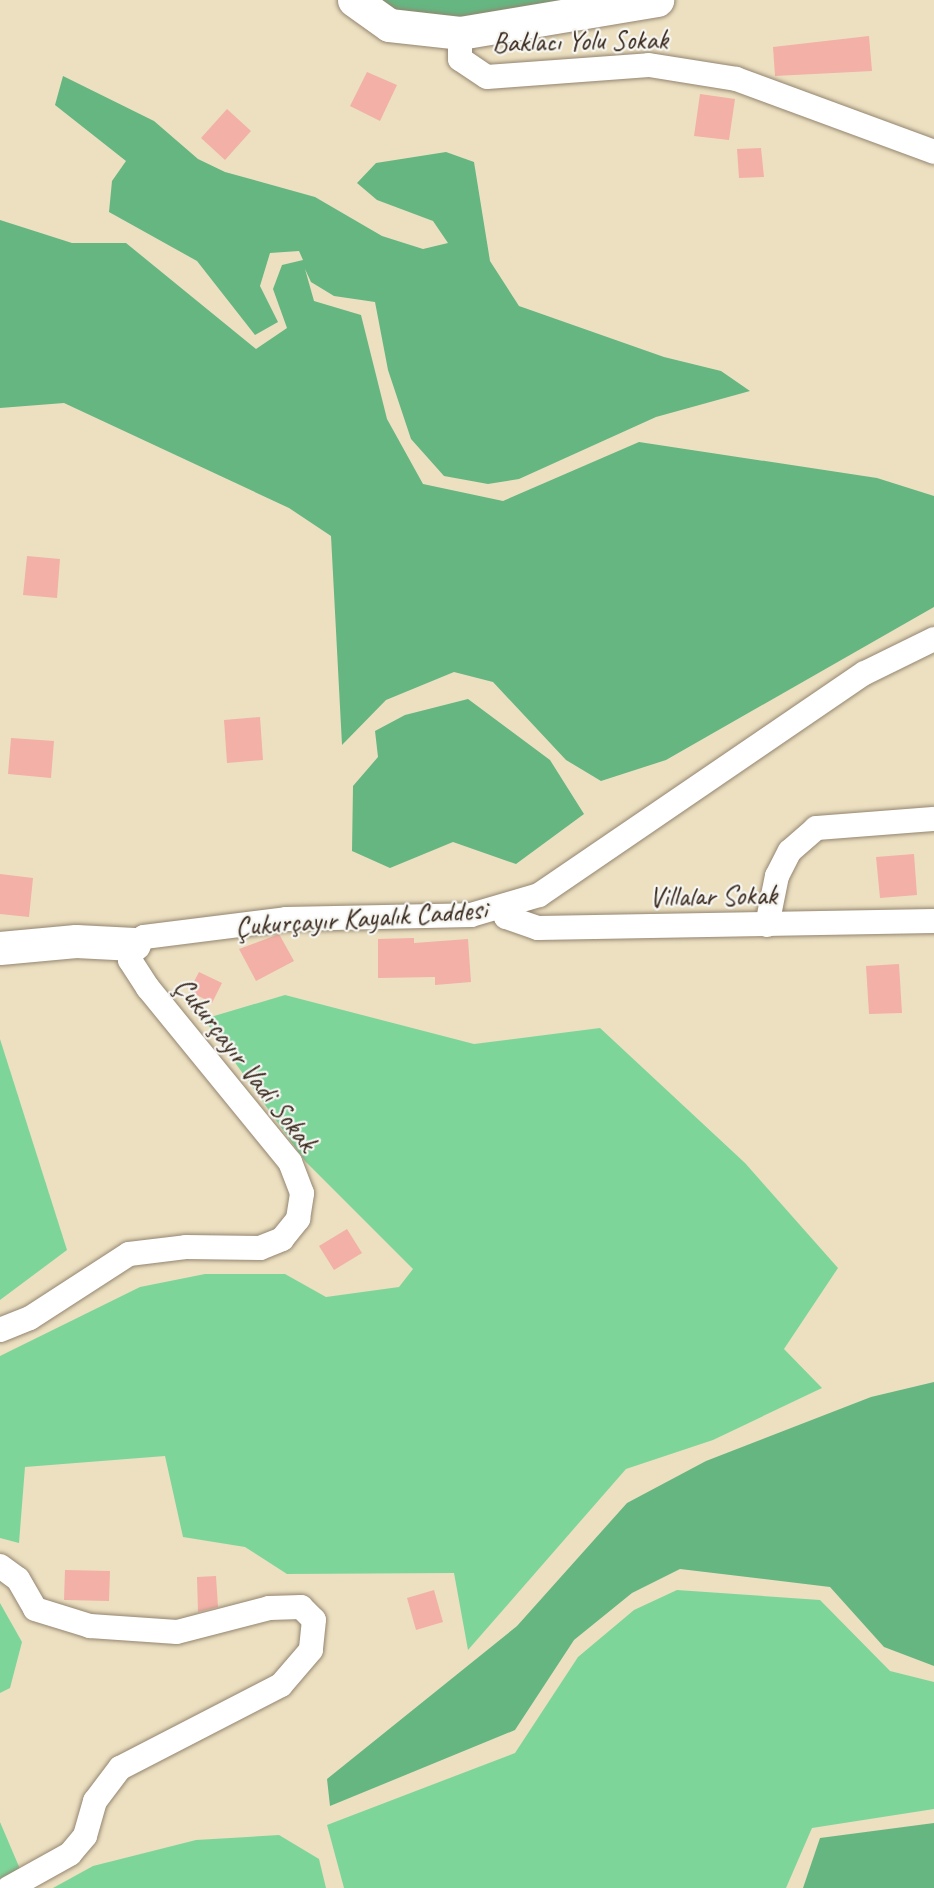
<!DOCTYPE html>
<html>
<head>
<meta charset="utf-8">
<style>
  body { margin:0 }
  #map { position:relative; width:934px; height:1888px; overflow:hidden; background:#ece0c1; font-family:Caveat,sans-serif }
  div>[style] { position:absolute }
  .green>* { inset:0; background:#7ed59a }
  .forest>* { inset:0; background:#66b682 }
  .building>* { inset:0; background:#f2b0a6 }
  .roads { filter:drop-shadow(0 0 2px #948570) drop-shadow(0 0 2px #948570) }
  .street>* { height:24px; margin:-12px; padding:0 12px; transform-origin:12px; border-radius:12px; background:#fff }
  .secondary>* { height:33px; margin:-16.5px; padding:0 16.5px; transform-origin:16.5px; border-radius:16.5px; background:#fff }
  span { translate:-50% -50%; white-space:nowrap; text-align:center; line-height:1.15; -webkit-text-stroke:4.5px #f6f6f2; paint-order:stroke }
  .street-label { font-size:28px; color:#3b2a1e }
</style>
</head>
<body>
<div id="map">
  <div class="green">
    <div style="clip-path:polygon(285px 995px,474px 1044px,600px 1028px,745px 1163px,838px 1268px,784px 1349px,822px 1388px,713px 1440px,626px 1469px,468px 1650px,454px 1573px,287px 1574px,245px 1547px,183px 1537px,165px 1456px,25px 1467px,19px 1543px,0 1538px,0 1356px,140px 1287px,205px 1274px,285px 1274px,326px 1297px,399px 1287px,413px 1269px,305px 1161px,204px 1019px)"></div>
    <div style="clip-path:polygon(0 1039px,67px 1250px,0 1300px)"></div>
    <div style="clip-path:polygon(677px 1590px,820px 1600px,890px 1671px,934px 1682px,934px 1809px,812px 1828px,786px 1888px,344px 1888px,327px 1825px,515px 1753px,578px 1657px,634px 1610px)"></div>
    <div style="clip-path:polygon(0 1603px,22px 1642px,10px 1688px,0 1693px)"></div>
    <div style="clip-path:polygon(0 1822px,20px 1869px,0 1879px)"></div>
    <div style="clip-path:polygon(279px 1835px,319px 1859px,326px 1888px,53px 1888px,93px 1866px,196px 1840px)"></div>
  </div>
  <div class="forest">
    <div style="clip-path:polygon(368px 0,598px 0,453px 23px,410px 19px)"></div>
    <div style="clip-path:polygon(63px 76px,154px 121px,198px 159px,225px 172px,315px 197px,382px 236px,423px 249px,448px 243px,433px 221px,377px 200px,357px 183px,376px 163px,446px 152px,474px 162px,490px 261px,519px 306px,664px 357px,721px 371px,750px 391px,656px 417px,519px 479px,488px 484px,444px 476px,411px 439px,388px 370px,375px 302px,334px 296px,311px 282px,305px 269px,314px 301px,361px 315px,387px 419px,423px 484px,503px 501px,639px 442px,877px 478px,934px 496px,934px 607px,666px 760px,601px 781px,566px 760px,493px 682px,454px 672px,386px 700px,342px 745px,331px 536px,289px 508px,64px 403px,0 408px,0 220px,72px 243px,126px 243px,256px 349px,287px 328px,273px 289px,282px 265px,303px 260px,299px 251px,270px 253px,260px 286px,278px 322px,255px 335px,197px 261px,109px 212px,112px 181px,126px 161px,55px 105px)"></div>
    <div style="clip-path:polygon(468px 699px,550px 760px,584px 814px,516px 864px,453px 842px,390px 868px,352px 851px,353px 786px,378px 757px,375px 731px,405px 715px)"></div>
    <div style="clip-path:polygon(934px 1382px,934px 1666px,884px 1647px,830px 1587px,680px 1569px,632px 1593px,574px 1640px,515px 1730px,330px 1806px,327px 1779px,517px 1626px,627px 1503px,706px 1461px,871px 1397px)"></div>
    <div style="clip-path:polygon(934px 1823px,934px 1888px,803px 1888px,820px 1838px)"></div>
  </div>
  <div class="building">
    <div style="clip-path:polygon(869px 36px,872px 71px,775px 76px,773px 47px)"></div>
    <div style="clip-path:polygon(367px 72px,397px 85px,380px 121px,350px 106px)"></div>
    <div style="clip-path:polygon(700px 94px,735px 99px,729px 140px,694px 136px)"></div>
    <div style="clip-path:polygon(227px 109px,251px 131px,225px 160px,201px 138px)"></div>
    <div style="clip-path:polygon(761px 148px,764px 177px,739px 178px,737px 149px)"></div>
    <div style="clip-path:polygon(27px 556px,60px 559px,57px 598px,23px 595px)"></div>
    <div style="clip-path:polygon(260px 717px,263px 760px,227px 763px,224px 720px)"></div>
    <div style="clip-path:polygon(11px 738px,54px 741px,51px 778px,8px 774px)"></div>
    <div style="clip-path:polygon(914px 854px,917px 895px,880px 898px,876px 857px)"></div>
    <div style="clip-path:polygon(0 874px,33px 878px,29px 917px,0 914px)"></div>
    <div style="clip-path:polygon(279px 934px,294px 961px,256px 981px,239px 949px)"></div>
    <div style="clip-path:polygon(414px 938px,414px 943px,468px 939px,471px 982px,435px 985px,435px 977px,378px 978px,378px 939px)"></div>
    <div style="clip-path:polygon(899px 964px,902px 1013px,869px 1014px,866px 966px)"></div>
    <div style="clip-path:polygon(199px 972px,222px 983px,212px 1003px,189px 991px)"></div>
    <div style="clip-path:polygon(347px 1229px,362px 1253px,334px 1270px,319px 1246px)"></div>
    <div style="clip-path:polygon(65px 1570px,110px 1571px,109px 1601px,64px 1600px)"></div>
    <div style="clip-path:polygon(216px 1576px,218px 1607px,198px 1612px,197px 1577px)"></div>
    <div style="clip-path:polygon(434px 1590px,443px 1622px,416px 1630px,407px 1598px)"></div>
  </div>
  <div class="roads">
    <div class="street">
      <div style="left:460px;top:33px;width:26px;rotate:90deg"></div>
      <div style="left:460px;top:59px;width:32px;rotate:34deg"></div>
      <div style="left:487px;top:77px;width:162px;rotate:-4.2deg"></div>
      <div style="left:649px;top:65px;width:88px;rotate:9.1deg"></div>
      <div style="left:736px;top:79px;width:211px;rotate:20.2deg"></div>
      <div style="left:506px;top:906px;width:11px;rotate:90deg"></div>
      <div style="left:506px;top:917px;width:34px;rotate:19deg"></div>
      <div style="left:538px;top:928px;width:396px;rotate:-1deg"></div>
      <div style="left:767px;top:925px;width:50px;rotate:-78.5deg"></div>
      <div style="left:777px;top:876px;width:28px;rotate:-63deg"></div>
      <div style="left:790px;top:851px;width:35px;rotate:-41deg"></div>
      <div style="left:816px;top:828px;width:118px;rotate:-4.4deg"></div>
      <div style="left:0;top:1330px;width:32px;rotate:-22deg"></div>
      <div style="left:30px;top:1318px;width:118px;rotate:-32.9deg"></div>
      <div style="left:129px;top:1254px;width:57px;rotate:-7deg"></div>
      <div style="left:186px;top:1247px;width:74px;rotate:0.8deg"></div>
      <div style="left:260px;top:1248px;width:24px;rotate:-22deg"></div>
      <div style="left:282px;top:1239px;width:26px;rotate:-51deg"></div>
      <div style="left:298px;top:1219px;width:26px;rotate:-81deg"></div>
      <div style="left:302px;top:1193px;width:33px;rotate:-111deg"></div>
      <div style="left:290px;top:1162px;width:225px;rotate:-129.2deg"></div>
      <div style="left:148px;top:988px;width:33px;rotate:-123deg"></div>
      <div style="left:130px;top:960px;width:16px;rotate:-76deg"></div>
      <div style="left:134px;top:944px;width:12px;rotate:-35deg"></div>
      <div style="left:144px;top:937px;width:143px;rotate:-7.2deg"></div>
      <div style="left:286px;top:919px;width:185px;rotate:-1.2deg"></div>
      <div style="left:471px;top:915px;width:71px;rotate:-16.4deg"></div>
      <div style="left:539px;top:895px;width:394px;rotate:-34.3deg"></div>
      <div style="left:865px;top:673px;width:77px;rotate:-26.2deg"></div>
      <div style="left:0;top:1566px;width:22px;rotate:36deg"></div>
      <div style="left:18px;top:1579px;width:34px;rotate:60deg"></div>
      <div style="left:35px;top:1609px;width:58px;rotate:17.2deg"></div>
      <div style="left:90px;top:1626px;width:87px;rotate:3.9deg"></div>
      <div style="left:177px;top:1632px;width:95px;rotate:-14.6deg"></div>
      <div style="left:269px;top:1608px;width:32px;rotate:-2deg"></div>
      <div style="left:301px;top:1607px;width:18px;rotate:45deg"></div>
      <div style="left:314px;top:1620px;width:30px;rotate:96deg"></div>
      <div style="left:311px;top:1650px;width:46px;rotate:130.6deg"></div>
      <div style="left:281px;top:1685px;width:181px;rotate:152.7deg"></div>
      <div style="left:120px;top:1768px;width:41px;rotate:127.1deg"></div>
      <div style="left:95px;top:1801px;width:36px;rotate:106deg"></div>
      <div style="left:85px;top:1836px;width:23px;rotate:130deg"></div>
      <div style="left:70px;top:1854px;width:70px;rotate:150.9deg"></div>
    </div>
    <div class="secondary">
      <div style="left:354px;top:0;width:43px;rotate:35.5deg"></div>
      <div style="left:389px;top:25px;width:71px;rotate:6.4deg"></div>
      <div style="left:460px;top:33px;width:200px;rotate:-9.5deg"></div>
      <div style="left:0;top:948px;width:76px;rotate:-5.3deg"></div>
      <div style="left:76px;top:941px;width:58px;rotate:3deg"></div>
    </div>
  </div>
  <div class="street-label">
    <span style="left:580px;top:41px;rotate:-1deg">Baklacı Yolu Sokak</span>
    <span style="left:713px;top:896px;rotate:-1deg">Villalar Sokak</span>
    <span style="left:361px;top:918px;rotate:-4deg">Çukurçayır Kayalık Caddesi</span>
    <span style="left:246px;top:1064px;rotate:52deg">Çukurçayır Vadi Sokak</span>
  </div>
</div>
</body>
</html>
